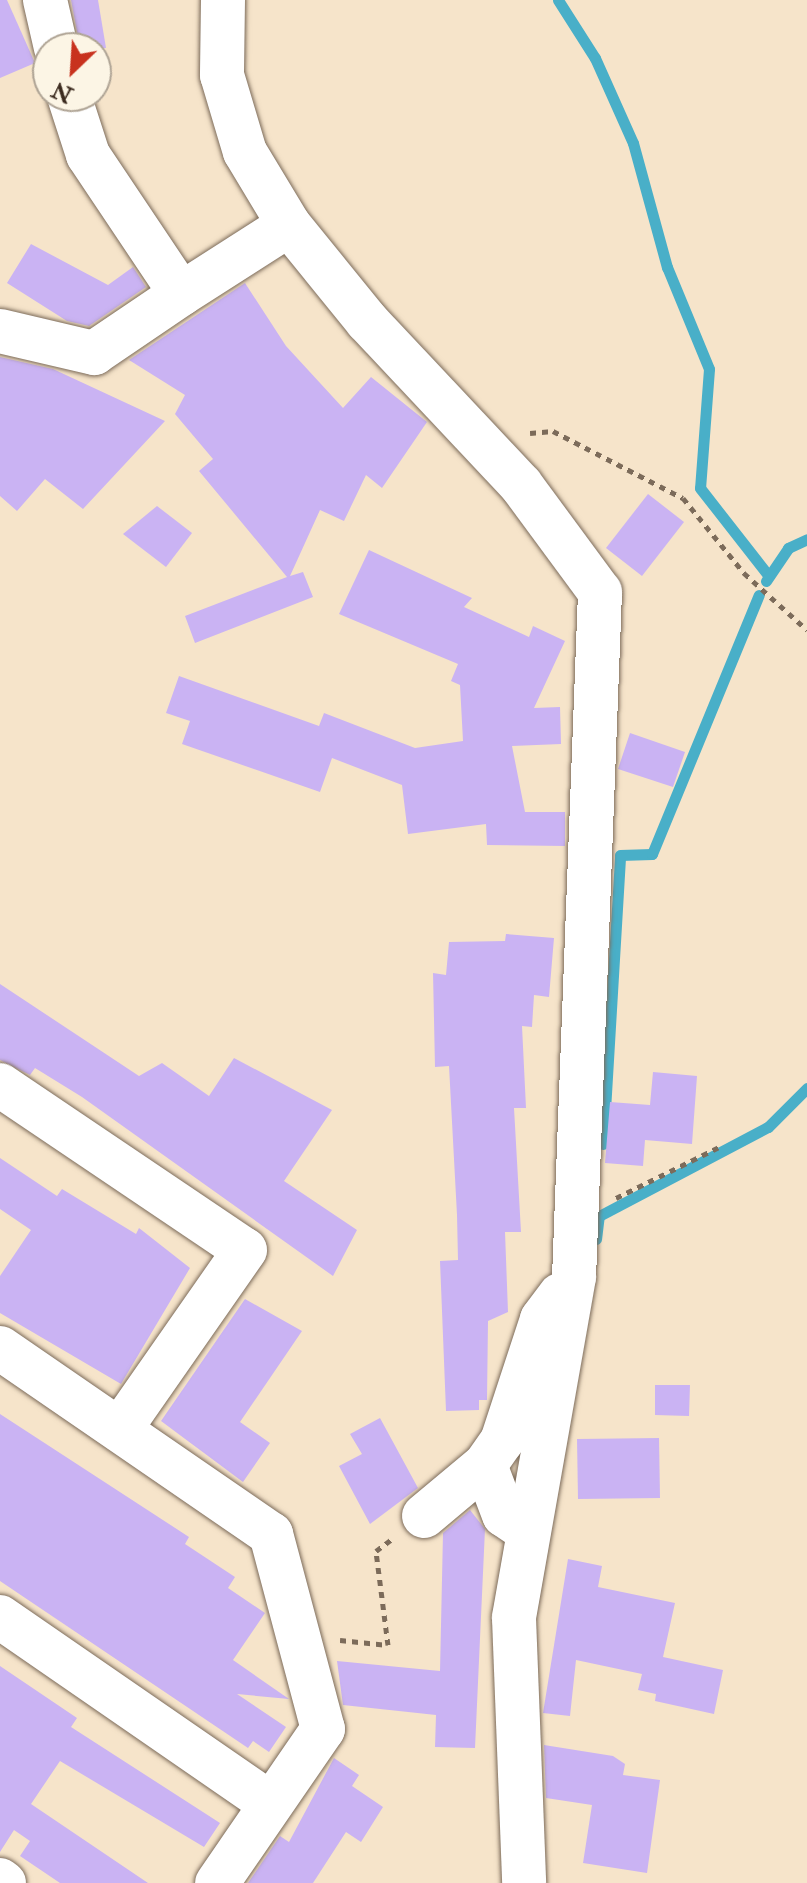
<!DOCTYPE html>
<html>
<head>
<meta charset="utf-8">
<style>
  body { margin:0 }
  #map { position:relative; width:807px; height:1883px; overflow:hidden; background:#f6e4ca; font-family:"IM FELL Double Pica",serif }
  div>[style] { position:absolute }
  .stream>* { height:11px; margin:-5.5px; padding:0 5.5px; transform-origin:5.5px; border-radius:5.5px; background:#49afc8 }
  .building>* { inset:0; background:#cab3f3 }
  .path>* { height:5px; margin-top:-2.5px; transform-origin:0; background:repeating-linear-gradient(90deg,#7c6b5a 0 6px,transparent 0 12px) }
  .roads { filter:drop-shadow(0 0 2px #7c6b5a) drop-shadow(0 0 2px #7c6b5a) }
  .minor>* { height:44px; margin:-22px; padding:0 22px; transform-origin:22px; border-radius:22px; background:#fff }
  span { translate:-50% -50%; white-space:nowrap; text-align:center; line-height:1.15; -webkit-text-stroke:6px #fcf5e5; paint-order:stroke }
  .north { position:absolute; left:32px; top:32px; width:80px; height:80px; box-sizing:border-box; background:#fcf5e5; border:2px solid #afa495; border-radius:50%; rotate:205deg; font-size:22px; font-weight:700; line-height:32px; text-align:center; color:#3b2a1e }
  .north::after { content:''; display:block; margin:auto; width:28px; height:36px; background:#c8321e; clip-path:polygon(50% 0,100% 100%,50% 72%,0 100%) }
</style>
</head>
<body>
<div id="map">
  <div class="stream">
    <div style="left:558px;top:0;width:69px;rotate:57.5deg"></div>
    <div style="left:595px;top:58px;width:93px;rotate:65.9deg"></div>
    <div style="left:633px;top:143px;width:129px;rotate:74.7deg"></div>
    <div style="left:667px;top:267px;width:110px;rotate:67.6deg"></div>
    <div style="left:709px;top:369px;width:119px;rotate:94.3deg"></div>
    <div style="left:700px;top:488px;width:110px;rotate:52deg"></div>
    <div style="left:766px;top:581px;width:40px;rotate:-56deg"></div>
    <div style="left:788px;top:548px;width:21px;rotate:-25deg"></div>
    <div style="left:603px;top:1144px;width:289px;rotate:-86.6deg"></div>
    <div style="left:620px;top:855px;width:32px;rotate:-2deg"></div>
    <div style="left:652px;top:854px;width:280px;rotate:-67.6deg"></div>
    <div style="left:596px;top:1239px;width:23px;rotate:-83deg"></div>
    <div style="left:599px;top:1216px;width:191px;rotate:-27.8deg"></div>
    <div style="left:768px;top:1127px;width:55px;rotate:-45deg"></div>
  </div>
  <div class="building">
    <div style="clip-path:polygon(0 0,7px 0,35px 63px,0 78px)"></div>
    <div style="clip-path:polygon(71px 0,98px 0,106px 48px,80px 48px)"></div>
    <div style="clip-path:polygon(31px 244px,108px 285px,133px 267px,146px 287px,89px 326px,67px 321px,7px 283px)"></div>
    <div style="clip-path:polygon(245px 283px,286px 346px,343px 408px,371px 377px,427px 422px,382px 488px,366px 475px,344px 521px,320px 510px,290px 576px,303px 572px,313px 597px,195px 643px,185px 616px,287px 577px,199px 471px,213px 459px,175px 414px,185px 395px,129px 360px)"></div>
    <div style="clip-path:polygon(0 357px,53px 369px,165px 421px,83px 509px,45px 479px,17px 511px,0 496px)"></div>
    <div style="clip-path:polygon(648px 494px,684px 522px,642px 576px,606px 548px)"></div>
    <div style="clip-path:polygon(157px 506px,192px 533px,166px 567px,123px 534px)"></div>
    <div style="clip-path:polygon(369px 550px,472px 598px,464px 607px,529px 637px,533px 626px,565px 641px,534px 708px,560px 707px,561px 744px,512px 746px,525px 812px,565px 812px,565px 846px,487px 845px,486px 824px,408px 834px,402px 785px,332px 758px,320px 792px,182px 744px,190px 721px,166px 713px,179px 676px,319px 726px,324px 713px,415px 748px,463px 741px,460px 685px,451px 681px,458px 664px,339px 614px)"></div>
    <div style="clip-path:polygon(630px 733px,685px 752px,673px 787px,618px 769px)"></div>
    <div style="clip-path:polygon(506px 934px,554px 938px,549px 997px,534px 995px,532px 1027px,522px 1026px,526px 1108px,514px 1108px,521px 1232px,505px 1232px,508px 1312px,488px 1321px,487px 1400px,479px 1400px,479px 1410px,446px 1411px,440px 1261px,458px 1260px,457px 1215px,449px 1066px,435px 1067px,433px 973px,446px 975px,449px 942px,505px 941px)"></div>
    <div style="clip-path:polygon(0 984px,139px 1076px,162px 1063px,209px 1096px,234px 1058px,332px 1110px,284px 1181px,357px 1230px,333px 1276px,82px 1097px,35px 1068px,30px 1075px,0 1060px)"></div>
    <div style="clip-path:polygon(653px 1072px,697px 1076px,692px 1144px,645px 1140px,643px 1166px,605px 1163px,610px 1102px,650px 1105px)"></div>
    <div style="clip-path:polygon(0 1158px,57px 1196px,62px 1189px,136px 1234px,139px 1228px,190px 1268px,121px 1384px,0 1313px,0 1276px,31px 1230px,0 1209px)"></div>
    <div style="clip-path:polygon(245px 1299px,302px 1331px,240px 1422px,270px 1443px,243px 1482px,161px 1421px)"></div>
    <div style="clip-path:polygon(655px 1385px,690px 1385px,689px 1416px,655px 1415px)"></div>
    <div style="clip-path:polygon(0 1414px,189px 1537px,185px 1544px,235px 1577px,228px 1588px,265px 1613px,233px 1660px,289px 1699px,237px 1694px,286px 1727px,269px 1752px,253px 1741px,248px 1748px,0 1581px)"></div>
    <div style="clip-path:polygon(380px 1418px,418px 1488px,370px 1524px,339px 1466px,362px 1454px,350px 1434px)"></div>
    <div style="clip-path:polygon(659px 1438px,660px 1498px,578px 1499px,577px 1439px)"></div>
    <div style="clip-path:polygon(470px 1510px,485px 1529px,475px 1748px,435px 1747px,436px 1715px,343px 1705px,337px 1661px,440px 1671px,443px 1533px)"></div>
    <div style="clip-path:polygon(568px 1559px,602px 1566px,598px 1587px,675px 1603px,663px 1657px,723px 1670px,714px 1714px,655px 1701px,656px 1694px,638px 1690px,642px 1674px,576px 1660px,570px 1716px,543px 1713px)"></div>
    <div style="clip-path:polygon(0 1666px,77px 1718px,71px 1727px,220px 1823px,204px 1847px,60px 1761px,31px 1804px,148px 1883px,60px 1883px,20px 1856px,30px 1841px,14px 1830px,0 1852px)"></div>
    <div style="clip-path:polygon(544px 1745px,613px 1756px,625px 1764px,623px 1775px,660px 1780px,647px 1873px,583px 1863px,592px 1805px,546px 1798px)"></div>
    <div style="clip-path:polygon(334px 1758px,359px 1775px,352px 1786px,383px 1807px,361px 1842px,346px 1832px,313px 1883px,248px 1883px,280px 1836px,289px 1842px)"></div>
  </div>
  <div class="path">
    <div style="left:530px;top:433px;width:23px;rotate:-5deg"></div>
    <div style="left:553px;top:431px;width:146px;rotate:27.3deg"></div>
    <div style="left:683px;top:498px;width:97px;rotate:50.9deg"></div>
    <div style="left:744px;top:573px;width:85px;rotate:42.1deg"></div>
    <div style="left:616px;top:1198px;width:115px;rotate:-26.3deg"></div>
    <div style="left:340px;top:1640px;width:48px;rotate:5.9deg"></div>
    <div style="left:388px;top:1645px;width:95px;rotate:-97.3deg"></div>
    <div style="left:376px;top:1551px;width:20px;rotate:-37deg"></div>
  </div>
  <div class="roads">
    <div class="minor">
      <div style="left:45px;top:0;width:49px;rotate:77.1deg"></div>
      <div style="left:223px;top:0;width:75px;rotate:90.8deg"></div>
      <div style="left:222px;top:75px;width:80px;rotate:73.4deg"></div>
      <div style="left:245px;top:152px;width:85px;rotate:58.9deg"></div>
      <div style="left:289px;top:225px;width:124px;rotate:50.9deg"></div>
      <div style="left:367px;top:321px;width:225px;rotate:46.8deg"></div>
      <div style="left:521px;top:485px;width:133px;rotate:53.6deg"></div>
      <div style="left:600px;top:592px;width:685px;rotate:92.17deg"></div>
      <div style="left:574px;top:1277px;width:346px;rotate:100deg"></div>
      <div style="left:514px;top:1618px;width:265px;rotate:87.8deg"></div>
      <div style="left:69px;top:96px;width:62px;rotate:72.1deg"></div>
      <div style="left:88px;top:155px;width:167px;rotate:56.2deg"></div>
      <div style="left:181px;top:294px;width:128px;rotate:-32.6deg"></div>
      <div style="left:0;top:331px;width:97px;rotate:13.2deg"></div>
      <div style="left:94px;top:353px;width:105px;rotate:-34.1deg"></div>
      <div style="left:0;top:1085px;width:295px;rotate:34deg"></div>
      <div style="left:245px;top:1250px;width:218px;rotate:124.9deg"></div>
      <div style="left:0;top:1348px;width:329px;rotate:34.5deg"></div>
      <div style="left:271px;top:1534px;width:202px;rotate:75.1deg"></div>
      <div style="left:323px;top:1729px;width:187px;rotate:124.5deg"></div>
      <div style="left:424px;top:1516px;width:80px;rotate:-39.9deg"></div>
      <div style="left:525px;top:1529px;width:25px;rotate:-146deg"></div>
      <div style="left:504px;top:1515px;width:53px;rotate:-110.8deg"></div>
      <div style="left:485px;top:1465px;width:29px;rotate:-55deg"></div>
      <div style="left:502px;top:1441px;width:128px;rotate:-71.8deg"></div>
      <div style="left:542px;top:1319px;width:30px;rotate:-53deg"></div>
      <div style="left:0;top:1617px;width:326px;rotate:34.6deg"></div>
      <div style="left:0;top:1880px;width:5px;rotate:37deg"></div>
    </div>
  </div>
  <div class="north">N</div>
</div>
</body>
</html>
